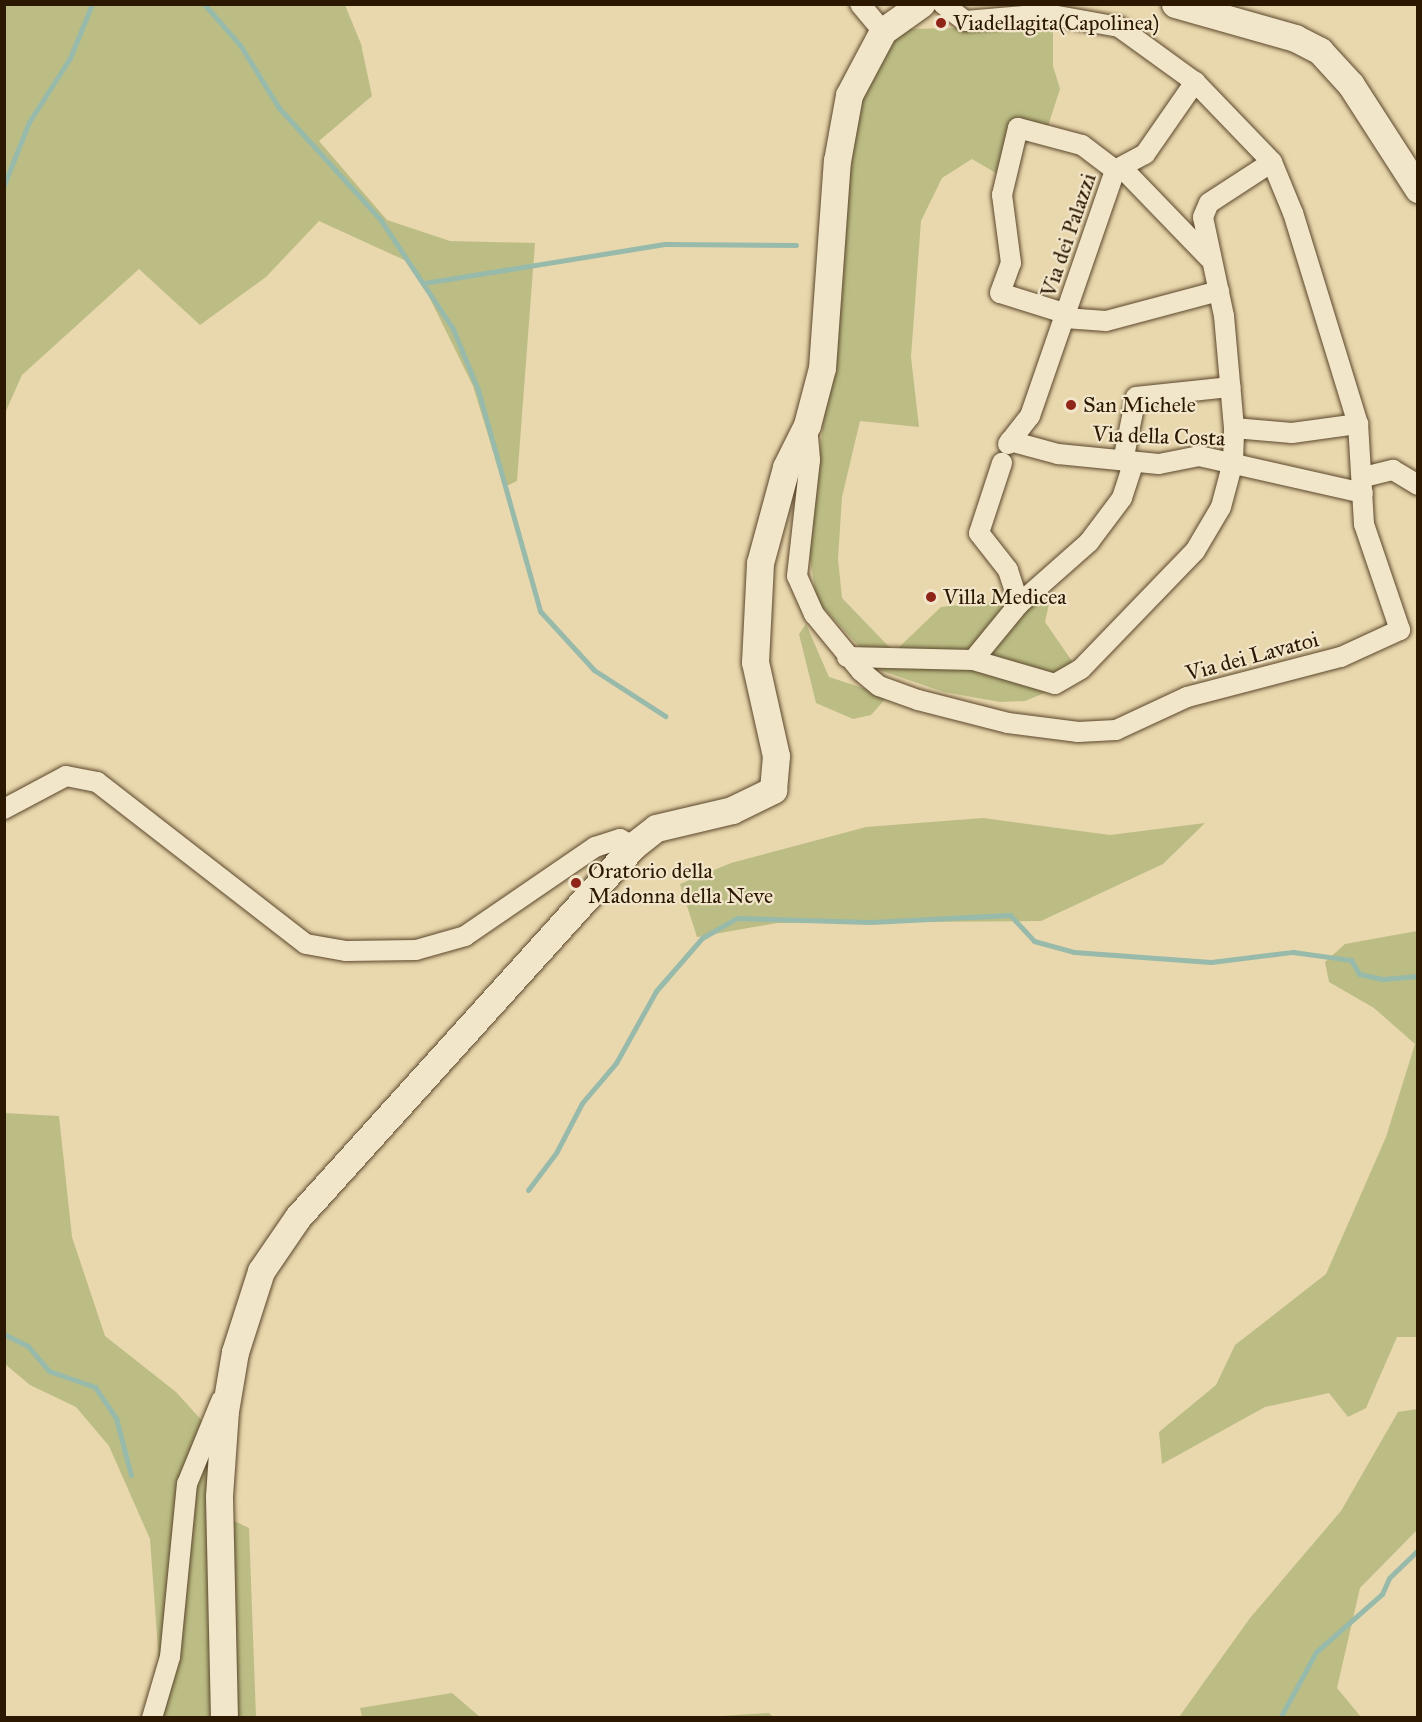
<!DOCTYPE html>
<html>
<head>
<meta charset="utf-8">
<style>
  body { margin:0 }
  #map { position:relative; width:1422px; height:1722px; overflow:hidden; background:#e9d7ad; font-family:"IM FELL Great Primer",serif }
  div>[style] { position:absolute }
  .green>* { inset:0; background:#bcbd85 }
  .stream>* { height:5px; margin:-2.5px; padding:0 2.5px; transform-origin:2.5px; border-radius:2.5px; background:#97baab }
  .roads { filter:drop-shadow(0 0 2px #5b472b) drop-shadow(0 0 2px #5b472b) }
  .street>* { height:20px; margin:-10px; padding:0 10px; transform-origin:10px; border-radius:10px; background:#f1e5ca }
  .secondary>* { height:27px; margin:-13.5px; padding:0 13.5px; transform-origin:13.5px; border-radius:13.5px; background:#f1e5ca }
  .dots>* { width:16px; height:16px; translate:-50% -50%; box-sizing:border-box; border:3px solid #f1e5ca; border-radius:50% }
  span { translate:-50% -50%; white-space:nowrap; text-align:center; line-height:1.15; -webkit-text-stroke:4.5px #f1e5ca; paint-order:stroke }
  .poi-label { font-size:22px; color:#2c1700 }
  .left { translate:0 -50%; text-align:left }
  .street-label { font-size:22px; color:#2c1700 }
  .frame { position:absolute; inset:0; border:6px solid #2c1700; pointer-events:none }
</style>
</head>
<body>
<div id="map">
  <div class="green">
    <div style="clip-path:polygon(5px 4px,345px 5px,361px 44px,372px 96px,319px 141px,387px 220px,450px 241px,535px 243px,517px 481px,504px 487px,473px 386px,413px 264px,319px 221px,266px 277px,200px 325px,139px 269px,22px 375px,5px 413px)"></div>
    <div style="clip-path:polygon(1053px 26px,1053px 66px,1060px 89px,1047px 129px,1014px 121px,996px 173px,972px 159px,942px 178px,921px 221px,911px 357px,919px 427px,860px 421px,842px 497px,838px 559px,842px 598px,894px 652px,941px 607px,993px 601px,1015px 588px,1031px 602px,1050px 599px,1045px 622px,1083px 677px,1025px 701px,1000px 702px,944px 692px,882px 671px,817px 601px,809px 553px,860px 87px,881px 44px,907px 29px)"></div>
    <div style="clip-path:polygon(806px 624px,829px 677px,888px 696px,871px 715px,853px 719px,816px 703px,799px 634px)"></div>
    <div style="clip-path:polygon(983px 818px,1110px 835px,1205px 823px,1163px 864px,1041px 921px,777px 923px,697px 937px,680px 884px,731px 863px,866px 827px)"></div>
    <div style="clip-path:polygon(1417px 931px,1417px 1337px,1397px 1337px,1366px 1408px,1348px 1417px,1329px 1393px,1265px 1407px,1162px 1464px,1159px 1432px,1216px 1385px,1235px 1345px,1326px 1274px,1386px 1137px,1415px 1044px,1374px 1008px,1329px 982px,1325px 962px,1345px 944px)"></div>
    <div style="clip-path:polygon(4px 1113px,59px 1116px,72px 1237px,105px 1336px,176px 1392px,214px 1434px,213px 1511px,249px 1528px,256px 1717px,163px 1717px,150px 1539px,109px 1446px,76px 1407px,30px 1385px,5px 1364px)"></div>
    <div style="clip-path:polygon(1417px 1409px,1417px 1530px,1360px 1588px,1337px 1688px,1361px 1717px,1179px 1717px,1250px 1618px,1341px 1511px,1398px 1412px)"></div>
    <div style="clip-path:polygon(452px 1693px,480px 1717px,362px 1717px,360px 1708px)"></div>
    <div style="clip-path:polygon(769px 1713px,773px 1717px,706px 1717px)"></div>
  </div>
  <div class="stream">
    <div style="left:204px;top:4px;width:55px;rotate:48.7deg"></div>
    <div style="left:240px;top:45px;width:74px;rotate:58.2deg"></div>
    <div style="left:279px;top:108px;width:150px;rotate:47.7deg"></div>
    <div style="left:380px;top:219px;width:132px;rotate:56.4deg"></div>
    <div style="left:453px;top:329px;width:66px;rotate:67.7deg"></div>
    <div style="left:478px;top:390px;width:230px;rotate:74.3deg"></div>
    <div style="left:540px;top:611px;width:80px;rotate:47.5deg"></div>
    <div style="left:594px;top:670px;width:85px;rotate:32.9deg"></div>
    <div style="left:4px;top:185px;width:68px;rotate:-68.4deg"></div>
    <div style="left:29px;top:122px;width:76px;rotate:-57.4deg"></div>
    <div style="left:70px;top:58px;width:58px;rotate:-67.8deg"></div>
    <div style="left:424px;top:283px;width:245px;rotate:-9.2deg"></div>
    <div style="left:666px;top:244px;width:130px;rotate:0.4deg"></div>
    <div style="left:528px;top:1190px;width:46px;rotate:-52.9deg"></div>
    <div style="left:556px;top:1153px;width:56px;rotate:-62.5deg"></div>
    <div style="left:582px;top:1103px;width:52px;rotate:-49.6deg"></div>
    <div style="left:616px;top:1063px;width:82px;rotate:-60.9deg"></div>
    <div style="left:656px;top:991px;width:70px;rotate:-49deg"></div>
    <div style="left:702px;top:938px;width:40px;rotate:-29.7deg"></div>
    <div style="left:737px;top:918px;width:133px;rotate:1.7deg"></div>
    <div style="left:870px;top:922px;width:140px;rotate:-2.9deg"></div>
    <div style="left:1010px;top:915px;width:35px;rotate:47deg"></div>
    <div style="left:1034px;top:941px;width:41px;rotate:15.4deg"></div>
    <div style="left:1074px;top:952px;width:137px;rotate:4.2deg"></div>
    <div style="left:1211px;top:962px;width:83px;rotate:-7deg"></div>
    <div style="left:1293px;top:952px;width:59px;rotate:7.9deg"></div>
    <div style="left:1351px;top:960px;width:16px;rotate:60deg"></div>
    <div style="left:1359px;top:974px;width:25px;rotate:12deg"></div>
    <div style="left:1383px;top:979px;width:35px;rotate:-5deg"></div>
    <div style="left:4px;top:1334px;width:27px;rotate:27deg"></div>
    <div style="left:28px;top:1346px;width:33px;rotate:50deg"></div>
    <div style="left:49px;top:1371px;width:49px;rotate:19.2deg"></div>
    <div style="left:95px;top:1387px;width:37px;rotate:56deg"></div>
    <div style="left:116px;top:1418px;width:59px;rotate:75.3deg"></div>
    <div style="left:1280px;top:1718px;width:75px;rotate:-61.4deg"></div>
    <div style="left:1316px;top:1652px;width:88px;rotate:-41.3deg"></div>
    <div style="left:1382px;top:1594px;width:17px;rotate:-66deg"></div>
    <div style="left:1389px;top:1578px;width:40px;rotate:-44deg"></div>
  </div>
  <div class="roads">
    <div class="street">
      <div style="left:860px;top:4px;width:35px;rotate:50deg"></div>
      <div style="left:1123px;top:169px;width:124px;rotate:46deg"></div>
      <div style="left:1067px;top:314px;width:70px;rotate:-162.6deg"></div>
      <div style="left:1000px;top:293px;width:32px;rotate:-70deg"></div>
      <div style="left:1011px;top:263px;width:69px;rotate:-97.5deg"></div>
      <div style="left:1002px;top:195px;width:69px;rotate:-76.6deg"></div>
      <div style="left:1018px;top:128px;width:66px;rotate:14.9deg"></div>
      <div style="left:1082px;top:145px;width:41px;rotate:37.1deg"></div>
      <div style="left:1065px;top:318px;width:41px;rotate:4.2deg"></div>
      <div style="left:1106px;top:321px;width:117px;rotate:-14.9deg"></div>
      <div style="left:807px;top:425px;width:35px;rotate:85deg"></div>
      <div style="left:810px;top:460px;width:117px;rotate:96.4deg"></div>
      <div style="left:797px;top:576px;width:42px;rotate:65.9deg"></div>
      <div style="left:814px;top:614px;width:74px;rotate:50.5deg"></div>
      <div style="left:861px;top:671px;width:23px;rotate:40deg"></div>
      <div style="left:879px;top:686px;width:41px;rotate:19.7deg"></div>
      <div style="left:918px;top:700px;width:93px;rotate:14.3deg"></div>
      <div style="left:1008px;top:723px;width:71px;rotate:7.3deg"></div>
      <div style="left:1078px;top:732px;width:38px;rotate:-3deg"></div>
      <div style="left:1116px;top:730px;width:78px;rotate:-24.9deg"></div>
      <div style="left:1187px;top:697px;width:159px;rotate:-14.6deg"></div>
      <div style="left:1341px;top:657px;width:65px;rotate:-24.6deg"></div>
      <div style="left:1400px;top:630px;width:112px;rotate:-108.8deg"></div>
      <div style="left:1364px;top:524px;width:100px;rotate:-93.4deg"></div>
      <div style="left:1358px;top:424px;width:221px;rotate:-107.1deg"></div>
      <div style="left:1293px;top:213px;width:55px;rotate:-112.4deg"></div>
      <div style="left:1272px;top:162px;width:111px;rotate:-133.9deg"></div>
      <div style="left:1195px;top:82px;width:94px;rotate:-144.1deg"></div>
      <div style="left:1119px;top:27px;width:73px;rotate:-169.8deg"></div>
      <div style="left:1047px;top:14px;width:82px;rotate:175.1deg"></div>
      <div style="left:965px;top:21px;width:28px;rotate:-142deg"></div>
      <div style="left:1234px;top:428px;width:58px;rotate:4.9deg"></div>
      <div style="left:1292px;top:433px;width:67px;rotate:-7.8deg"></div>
      <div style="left:1010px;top:441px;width:50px;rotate:15.2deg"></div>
      <div style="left:1058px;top:454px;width:101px;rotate:5.7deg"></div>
      <div style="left:1159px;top:464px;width:41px;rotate:-11.3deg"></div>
      <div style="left:1199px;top:456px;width:168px;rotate:12.7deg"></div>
      <div style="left:1008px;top:444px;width:36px;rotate:-52deg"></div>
      <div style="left:1030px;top:416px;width:260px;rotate:-70.9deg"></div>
      <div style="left:1115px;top:170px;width:34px;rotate:-28deg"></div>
      <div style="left:1145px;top:154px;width:88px;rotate:-55.2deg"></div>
      <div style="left:1123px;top:461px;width:65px;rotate:-78.5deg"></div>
      <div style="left:1136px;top:397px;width:95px;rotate:-6.1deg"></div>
      <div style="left:1364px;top:477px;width:30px;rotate:-14deg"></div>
      <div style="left:1393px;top:470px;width:29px;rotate:31deg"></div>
      <div style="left:1019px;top:604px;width:94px;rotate:-41.5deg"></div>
      <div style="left:1089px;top:542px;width:55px;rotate:-53.1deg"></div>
      <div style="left:1122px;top:498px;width:38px;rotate:-72deg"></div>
      <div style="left:847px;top:657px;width:126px;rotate:1.4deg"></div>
      <div style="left:973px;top:660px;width:85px;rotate:16.3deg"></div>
      <div style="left:1055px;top:684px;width:30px;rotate:-30deg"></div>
      <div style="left:1081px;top:669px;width:164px;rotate:-46deg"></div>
      <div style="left:1195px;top:551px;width:51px;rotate:-59.4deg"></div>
      <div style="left:1221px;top:507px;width:47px;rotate:-75.1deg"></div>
      <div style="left:1233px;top:462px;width:34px;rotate:-88deg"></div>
      <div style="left:1234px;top:428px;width:112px;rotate:-95.1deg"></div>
      <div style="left:1224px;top:316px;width:101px;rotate:-102deg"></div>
      <div style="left:1203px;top:217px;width:15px;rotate:-67deg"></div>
      <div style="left:1209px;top:203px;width:75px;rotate:-33.1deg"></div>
      <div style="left:973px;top:660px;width:72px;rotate:-50.6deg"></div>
      <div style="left:1019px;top:604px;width:36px;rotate:-108deg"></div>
      <div style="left:1008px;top:570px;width:47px;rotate:-128.1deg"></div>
      <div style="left:979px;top:533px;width:74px;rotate:-71.8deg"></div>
      <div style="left:4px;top:809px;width:70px;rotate:-28deg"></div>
      <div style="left:66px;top:776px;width:32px;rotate:11deg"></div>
      <div style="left:97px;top:782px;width:264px;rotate:37.8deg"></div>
      <div style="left:306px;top:944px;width:41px;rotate:9.9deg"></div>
      <div style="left:346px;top:951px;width:70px;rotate:-0.8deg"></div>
      <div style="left:416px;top:950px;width:51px;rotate:-15.9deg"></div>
      <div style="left:465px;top:936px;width:158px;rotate:-34.4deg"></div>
      <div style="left:595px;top:847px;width:26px;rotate:-18deg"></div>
      <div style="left:620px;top:839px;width:15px;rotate:28deg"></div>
      <div style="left:152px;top:1718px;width:64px;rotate:-73.6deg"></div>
      <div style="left:170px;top:1657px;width:174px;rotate:-84.4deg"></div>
      <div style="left:187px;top:1484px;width:90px;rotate:-67.7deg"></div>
    </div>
    <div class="secondary">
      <div style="left:1175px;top:4px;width:125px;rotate:15.8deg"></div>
      <div style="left:1295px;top:38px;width:28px;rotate:27deg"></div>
      <div style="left:1320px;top:51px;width:46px;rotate:47.6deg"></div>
      <div style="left:1351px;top:85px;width:124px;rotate:57.2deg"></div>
      <div style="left:224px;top:1718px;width:222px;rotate:-91.3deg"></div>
      <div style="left:219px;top:1496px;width:85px;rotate:-86deg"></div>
      <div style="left:225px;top:1411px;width:60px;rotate:-80.4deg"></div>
      <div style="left:235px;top:1352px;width:85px;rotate:-72.2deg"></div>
      <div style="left:261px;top:1271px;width:65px;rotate:-55.6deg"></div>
      <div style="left:298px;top:1217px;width:500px;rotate:-47.9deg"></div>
      <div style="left:633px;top:846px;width:29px;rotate:-38deg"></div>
      <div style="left:656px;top:828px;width:78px;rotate:-13.3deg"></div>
      <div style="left:732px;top:810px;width:46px;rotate:-26deg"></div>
      <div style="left:773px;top:790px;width:34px;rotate:-85deg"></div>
      <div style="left:776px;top:756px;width:96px;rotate:-102.6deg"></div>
      <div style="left:755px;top:662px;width:99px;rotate:-87.1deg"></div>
      <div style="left:760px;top:563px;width:99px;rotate:-74.8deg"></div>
      <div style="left:786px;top:467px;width:47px;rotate:-63.4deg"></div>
      <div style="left:807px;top:425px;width:59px;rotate:-75.3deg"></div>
      <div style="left:822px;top:368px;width:208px;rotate:-85.9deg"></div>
      <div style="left:837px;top:161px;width:67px;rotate:-79.7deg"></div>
      <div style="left:849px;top:95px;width:72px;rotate:-62deg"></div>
      <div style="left:883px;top:31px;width:47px;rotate:-35.4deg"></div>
    </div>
  </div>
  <div class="dots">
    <div style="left:941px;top:23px;background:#8f2418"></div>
    <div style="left:1071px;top:405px;background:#8f2418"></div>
    <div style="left:931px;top:597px;background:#8f2418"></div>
    <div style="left:576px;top:883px;background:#8f2418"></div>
  </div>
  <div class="poi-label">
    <span class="left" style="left:953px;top:23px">Viadellagita(Capolinea)</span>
    <span class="left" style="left:1083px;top:405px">San Michele</span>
    <span class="left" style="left:943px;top:597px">Villa Medicea</span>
    <span class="left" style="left:588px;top:883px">Oratorio della<br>Madonna della Neve</span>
  </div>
  <div class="street-label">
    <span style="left:1068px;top:235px;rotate:-71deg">Via dei Palazzi</span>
    <span style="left:1159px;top:436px;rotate:2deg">Via della Costa</span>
    <span style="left:1252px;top:656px;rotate:-15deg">Via dei Lavatoi</span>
  </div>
  <div class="frame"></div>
</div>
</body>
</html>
